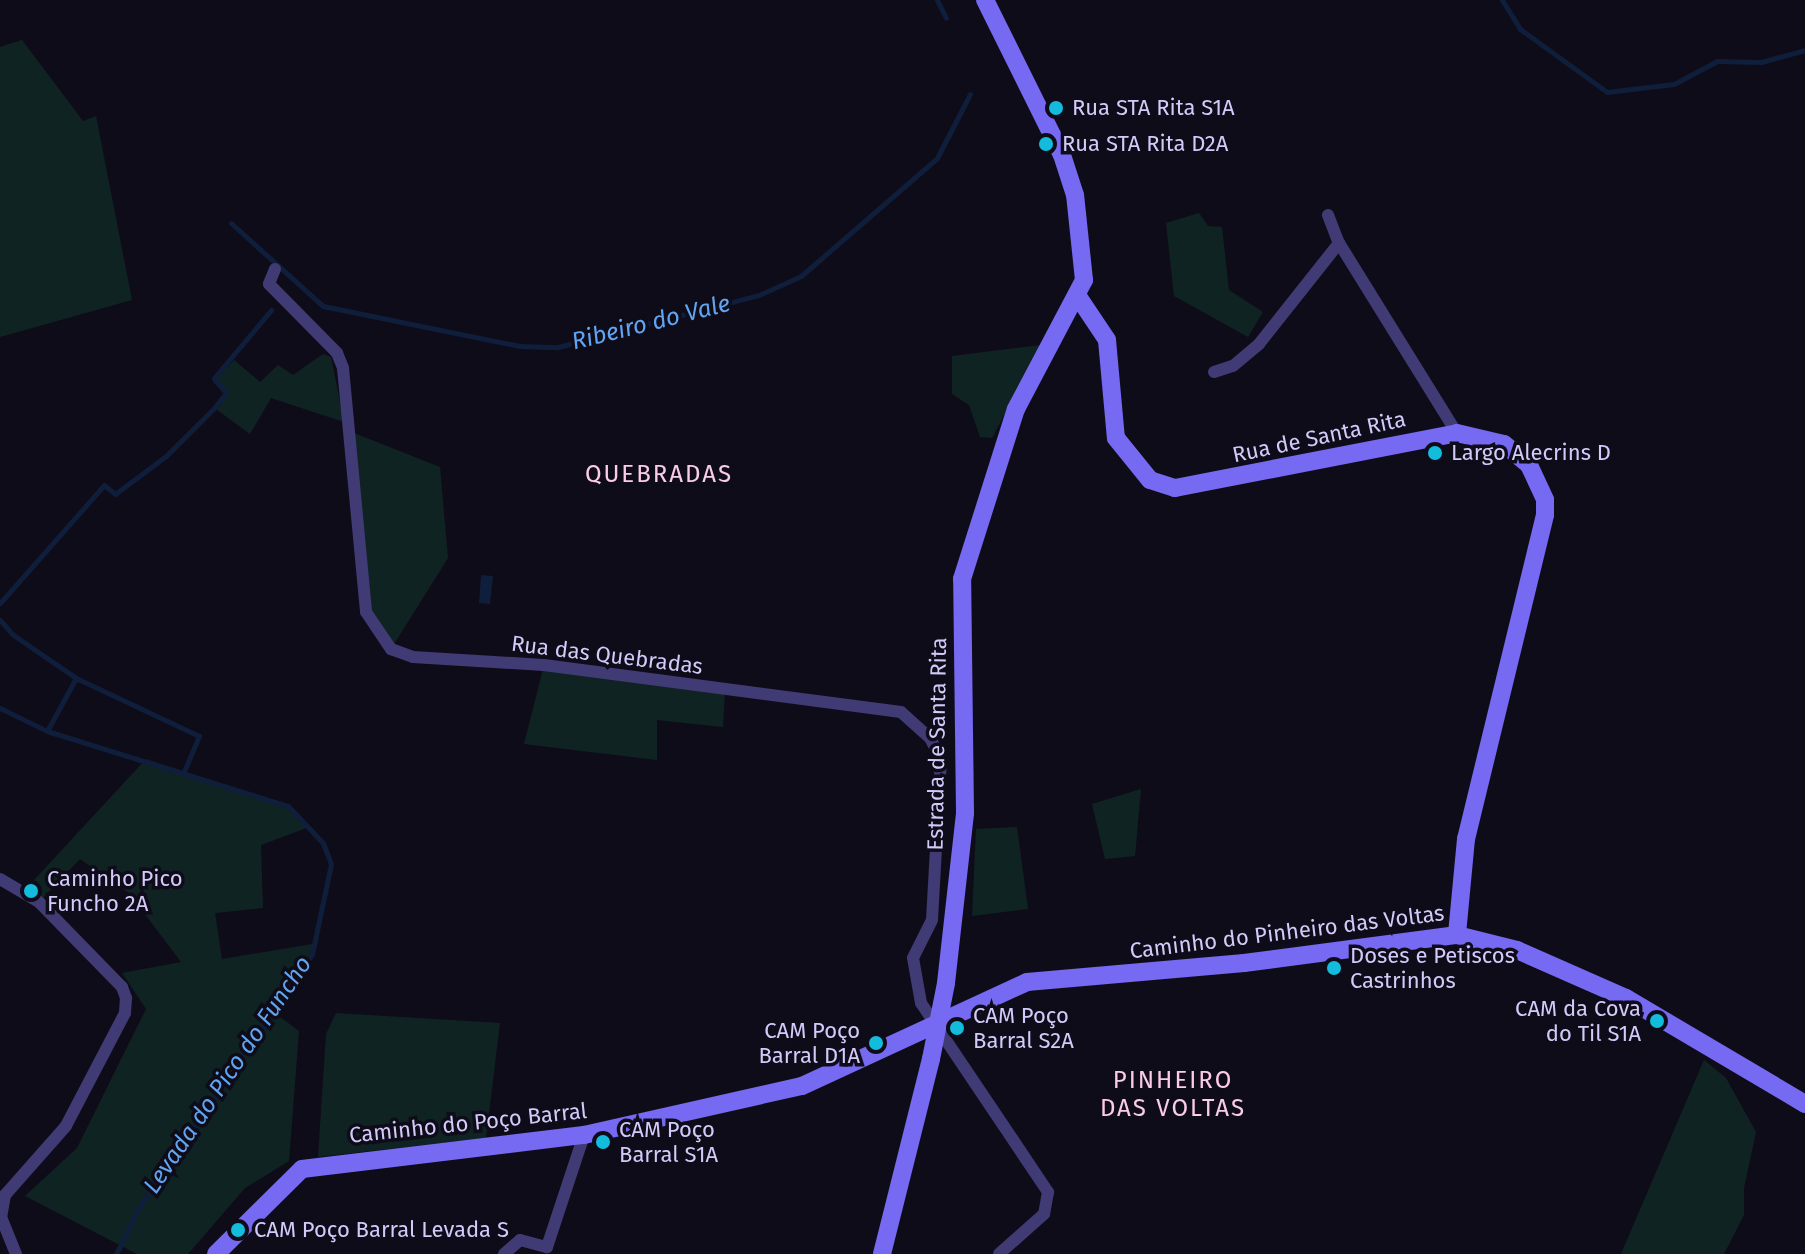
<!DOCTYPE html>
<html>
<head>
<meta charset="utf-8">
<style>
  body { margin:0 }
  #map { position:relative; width:1805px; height:1254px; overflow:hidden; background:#0f0c1a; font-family:"Fira Sans",sans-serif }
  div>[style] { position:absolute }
  .green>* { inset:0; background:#102323 }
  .water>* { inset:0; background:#0f1e3b }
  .stream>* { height:5px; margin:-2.5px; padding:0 2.5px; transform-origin:2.5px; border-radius:2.5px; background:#0f1e3b }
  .street>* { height:12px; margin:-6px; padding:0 6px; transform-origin:6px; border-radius:6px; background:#413b75 }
  .secondary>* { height:18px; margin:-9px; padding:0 9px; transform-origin:9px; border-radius:9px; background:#7669f2 }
  .secondary-bridge>* { height:18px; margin:-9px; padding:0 9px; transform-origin:9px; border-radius:9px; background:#7669f2 }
  .dots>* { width:22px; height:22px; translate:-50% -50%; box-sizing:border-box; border:4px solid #0f0c1a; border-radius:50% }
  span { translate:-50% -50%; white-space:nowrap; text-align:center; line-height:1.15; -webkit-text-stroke:7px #0f0c1a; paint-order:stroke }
  .poi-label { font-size:22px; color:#d3cafa }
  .left { translate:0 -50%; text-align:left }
  .right { translate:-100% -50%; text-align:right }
  .street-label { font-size:22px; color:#d3cafa }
  .water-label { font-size:24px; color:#61a5f2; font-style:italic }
  .neighbourhood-label { font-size:24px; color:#fbcce6; letter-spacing:2px }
</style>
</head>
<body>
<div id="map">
  <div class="green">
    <div style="clip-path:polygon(22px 40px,83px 121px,96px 116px,132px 300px,0 337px,0 47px)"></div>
    <div style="clip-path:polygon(1199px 213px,1208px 226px,1222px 227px,1229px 290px,1263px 312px,1248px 337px,1174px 296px,1166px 223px)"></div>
    <div style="clip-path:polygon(1041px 345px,992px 438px,980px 437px,969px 405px,952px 394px,952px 356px)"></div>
    <div style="clip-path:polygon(323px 354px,331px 357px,344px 422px,271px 398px,250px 434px,213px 407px,224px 393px,213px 382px,234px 360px,260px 382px,278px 365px,293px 375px)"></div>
    <div style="clip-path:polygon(349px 431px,440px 467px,448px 558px,391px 649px,374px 630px)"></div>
    <div style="clip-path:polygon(544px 665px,725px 689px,723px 727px,657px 720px,657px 760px,524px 744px)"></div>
    <div style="clip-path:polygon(146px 759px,289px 805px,309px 827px,261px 845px,263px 908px,215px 913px,222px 959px,318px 943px,275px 1013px,299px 1031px,289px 1161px,245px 1188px,188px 1254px,137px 1254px,25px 1196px,77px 1148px,146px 1009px,122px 973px,181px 962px,129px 893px,80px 859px,39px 902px,23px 892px)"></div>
    <div style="clip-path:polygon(1141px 789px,1135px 856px,1105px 859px,1092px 804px)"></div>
    <div style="clip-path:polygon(1017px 827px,1028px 909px,972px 916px,976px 829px)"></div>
    <div style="clip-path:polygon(336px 1013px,500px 1023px,486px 1138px,318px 1157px,326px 1034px)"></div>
    <div style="clip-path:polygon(1704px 1060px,1726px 1078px,1756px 1132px,1744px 1188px,1744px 1215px,1724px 1254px,1621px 1254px)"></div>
  </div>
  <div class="water">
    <div style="clip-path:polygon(481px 575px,493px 576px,490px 604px,479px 603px)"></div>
  </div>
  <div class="stream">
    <div style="left:937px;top:0;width:20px;rotate:63deg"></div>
    <div style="left:1502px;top:0;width:34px;rotate:58deg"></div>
    <div style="left:1520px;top:29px;width:107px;rotate:35.9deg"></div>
    <div style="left:1607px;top:92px;width:67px;rotate:-6.8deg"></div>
    <div style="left:1674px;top:84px;width:49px;rotate:-28.1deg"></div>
    <div style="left:1717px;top:61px;width:44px;rotate:1.3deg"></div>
    <div style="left:1761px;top:62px;width:46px;rotate:-15.3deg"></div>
    <div style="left:231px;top:223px;width:124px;rotate:42.1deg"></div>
    <div style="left:323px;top:306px;width:201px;rotate:11.5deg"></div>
    <div style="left:520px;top:346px;width:38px;rotate:2deg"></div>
    <div style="left:558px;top:347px;width:208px;rotate:-14.5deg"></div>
    <div style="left:759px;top:295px;width:46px;rotate:-24.3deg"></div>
    <div style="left:801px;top:276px;width:180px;rotate:-40.9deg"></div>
    <div style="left:937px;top:158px;width:72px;rotate:-62.7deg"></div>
    <div style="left:0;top:603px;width:157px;rotate:-48.6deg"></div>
    <div style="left:104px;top:485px;width:14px;rotate:39deg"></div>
    <div style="left:115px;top:494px;width:64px;rotate:-36.7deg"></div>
    <div style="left:166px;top:456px;width:68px;rotate:-45deg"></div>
    <div style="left:214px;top:408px;width:19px;rotate:-51deg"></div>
    <div style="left:226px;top:393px;width:19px;rotate:-129deg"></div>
    <div style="left:214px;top:378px;width:89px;rotate:-50deg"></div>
    <div style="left:0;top:620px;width:18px;rotate:49deg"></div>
    <div style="left:12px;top:634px;width:78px;rotate:34.5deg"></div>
    <div style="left:76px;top:678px;width:136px;rotate:25.2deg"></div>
    <div style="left:199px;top:736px;width:38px;rotate:113deg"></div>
    <div style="left:76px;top:678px;width:60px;rotate:118.7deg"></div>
    <div style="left:47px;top:731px;width:252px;rotate:17.3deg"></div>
    <div style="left:288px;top:806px;width:51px;rotate:46.6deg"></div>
    <div style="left:323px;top:843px;width:22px;rotate:69deg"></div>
    <div style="left:331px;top:864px;width:92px;rotate:101.9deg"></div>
    <div style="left:312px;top:954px;width:311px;rotate:124.3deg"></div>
    <div style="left:137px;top:1211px;width:48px;rotate:116deg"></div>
    <div style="left:0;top:708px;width:52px;rotate:26.1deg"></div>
  </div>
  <div class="street">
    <div style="left:1328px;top:215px;width:30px;rotate:69deg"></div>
    <div style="left:275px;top:269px;width:16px;rotate:112deg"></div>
    <div style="left:269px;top:284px;width:97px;rotate:45.4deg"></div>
    <div style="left:337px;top:353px;width:16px;rotate:68deg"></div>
    <div style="left:343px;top:368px;width:245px;rotate:84.6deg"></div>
    <div style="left:366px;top:612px;width:45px;rotate:56deg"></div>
    <div style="left:391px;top:649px;width:23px;rotate:20deg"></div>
    <div style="left:413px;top:657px;width:131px;rotate:3.5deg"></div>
    <div style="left:544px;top:665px;width:360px;rotate:7.5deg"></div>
    <div style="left:901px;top:712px;width:39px;rotate:42deg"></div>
    <div style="left:930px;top:738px;width:24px;rotate:62deg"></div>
    <div style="left:941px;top:759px;width:161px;rotate:93.2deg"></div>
    <div style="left:932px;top:920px;width:42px;rotate:116.6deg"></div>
    <div style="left:913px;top:958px;width:46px;rotate:79.9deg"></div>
    <div style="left:921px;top:1003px;width:228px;rotate:56.1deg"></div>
    <div style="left:1048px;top:1192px;width:22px;rotate:100deg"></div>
    <div style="left:1044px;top:1214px;width:60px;rotate:138.4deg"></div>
    <div style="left:1214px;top:372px;width:20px;rotate:-18deg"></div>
    <div style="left:1233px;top:366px;width:34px;rotate:-40deg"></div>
    <div style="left:1259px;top:344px;width:129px;rotate:-51.6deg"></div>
    <div style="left:1339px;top:243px;width:224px;rotate:58.2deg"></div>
    <div style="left:0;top:879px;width:45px;rotate:30.5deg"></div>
    <div style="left:39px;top:902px;width:119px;rotate:45.7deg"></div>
    <div style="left:122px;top:987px;width:12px;rotate:70deg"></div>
    <div style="left:126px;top:998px;width:15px;rotate:94deg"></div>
    <div style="left:125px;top:1013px;width:127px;rotate:117.6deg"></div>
    <div style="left:66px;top:1126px;width:92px;rotate:131.5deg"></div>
    <div style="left:5px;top:1195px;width:22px;rotate:100deg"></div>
    <div style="left:1px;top:1217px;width:40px;rotate:68deg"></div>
    <div style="left:504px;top:1254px;width:21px;rotate:-41deg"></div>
    <div style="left:520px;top:1240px;width:28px;rotate:15deg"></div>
    <div style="left:547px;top:1247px;width:118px;rotate:-71.7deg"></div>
  </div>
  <div class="secondary">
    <div style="left:1079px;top:298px;width:50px;rotate:56.3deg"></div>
    <div style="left:1107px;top:340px;width:98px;rotate:84.8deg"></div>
    <div style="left:1116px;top:438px;width:54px;rotate:51deg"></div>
    <div style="left:1150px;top:480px;width:26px;rotate:18deg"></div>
    <div style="left:1175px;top:488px;width:287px;rotate:-11deg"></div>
    <div style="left:1457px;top:433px;width:48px;rotate:13.2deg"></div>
    <div style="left:1504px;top:444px;width:33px;rotate:40deg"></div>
    <div style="left:1529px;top:465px;width:38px;rotate:65deg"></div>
    <div style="left:1545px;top:500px;width:15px;rotate:90deg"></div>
    <div style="left:1545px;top:515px;width:333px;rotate:103.7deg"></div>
    <div style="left:1466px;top:839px;width:96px;rotate:95.4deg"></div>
    <div style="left:946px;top:983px;width:171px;rotate:-83.6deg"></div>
    <div style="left:965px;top:813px;width:234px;rotate:-90.7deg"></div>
    <div style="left:962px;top:579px;width:178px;rotate:-72.4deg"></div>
    <div style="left:1016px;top:409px;width:146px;rotate:-62.2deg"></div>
    <div style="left:1084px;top:280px;width:85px;rotate:-96deg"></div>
    <div style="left:1075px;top:195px;width:42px;rotate:-108deg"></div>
    <div style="left:1062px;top:155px;width:173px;rotate:-116.4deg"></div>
    <div style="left:216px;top:1254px;width:121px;rotate:-44.7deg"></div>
    <div style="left:302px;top:1169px;width:284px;rotate:-6.9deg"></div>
    <div style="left:584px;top:1135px;width:223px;rotate:-12.7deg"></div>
    <div style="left:802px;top:1086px;width:248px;rotate:-24.8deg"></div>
    <div style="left:1027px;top:982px;width:218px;rotate:-5deg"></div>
    <div style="left:1244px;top:963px;width:215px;rotate:-7.5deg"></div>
    <div style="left:1457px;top:935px;width:62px;rotate:14deg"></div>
    <div style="left:1517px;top:950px;width:119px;rotate:23.8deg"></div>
    <div style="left:1626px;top:998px;width:208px;rotate:30.6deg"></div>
    <div style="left:882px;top:1254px;width:201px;rotate:-75.9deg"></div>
  </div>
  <div class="secondary-bridge">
    <div style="left:931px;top:1059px;width:77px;rotate:-78.8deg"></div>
  </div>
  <div class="dots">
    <div style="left:1056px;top:108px;background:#13bcdd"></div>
    <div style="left:1046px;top:144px;background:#13bcdd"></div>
    <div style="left:1435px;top:453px;background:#13bcdd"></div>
    <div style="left:31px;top:891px;background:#13bcdd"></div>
    <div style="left:1334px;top:968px;background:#13bcdd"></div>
    <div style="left:1657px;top:1021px;background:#13bcdd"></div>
    <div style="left:957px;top:1028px;background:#13bcdd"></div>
    <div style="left:876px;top:1043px;background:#13bcdd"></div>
    <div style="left:603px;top:1142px;background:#13bcdd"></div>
    <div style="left:238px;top:1230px;background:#13bcdd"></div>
  </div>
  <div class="poi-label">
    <span class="left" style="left:1072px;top:108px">Rua STA Rita S1A</span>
    <span class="left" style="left:1062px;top:144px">Rua STA Rita D2A</span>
    <span class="left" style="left:1451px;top:453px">Largo Alecrins D</span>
    <span class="left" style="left:47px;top:891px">Caminho Pico<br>Funcho 2A</span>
    <span class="left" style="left:1350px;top:968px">Doses e Petiscos<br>Castrinhos</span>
    <span class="right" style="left:1641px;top:1021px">CAM da Cova<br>do Til S1A</span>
    <span class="left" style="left:973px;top:1028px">CAM Poço<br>Barral S2A</span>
    <span class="right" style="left:860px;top:1043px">CAM Poço<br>Barral D1A</span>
    <span class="left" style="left:619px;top:1142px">CAM Poço<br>Barral S1A</span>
    <span class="left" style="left:254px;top:1230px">CAM Poço Barral Levada S</span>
  </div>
  <div class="street-label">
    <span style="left:1319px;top:437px;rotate:-12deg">Rua de Santa Rita</span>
    <span style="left:607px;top:655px;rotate:7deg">Rua das Quebradas</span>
    <span style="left:937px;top:744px;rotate:-89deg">Estrada de Santa Rita</span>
    <span style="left:1287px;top:932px;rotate:-7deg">Caminho do Pinheiro das Voltas</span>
    <span style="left:468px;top:1123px;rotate:-6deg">Caminho do Poço Barral</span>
  </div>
  <div class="water-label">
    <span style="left:651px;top:323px;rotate:-14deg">Ribeiro do Vale</span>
    <span style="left:228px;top:1075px;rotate:-56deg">Levada do Pico do Funcho</span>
  </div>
  <div class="neighbourhood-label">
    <span style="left:659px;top:475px">QUEBRADAS</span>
    <span style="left:1173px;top:1095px">PINHEIRO<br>DAS VOLTAS</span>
  </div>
</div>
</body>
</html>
